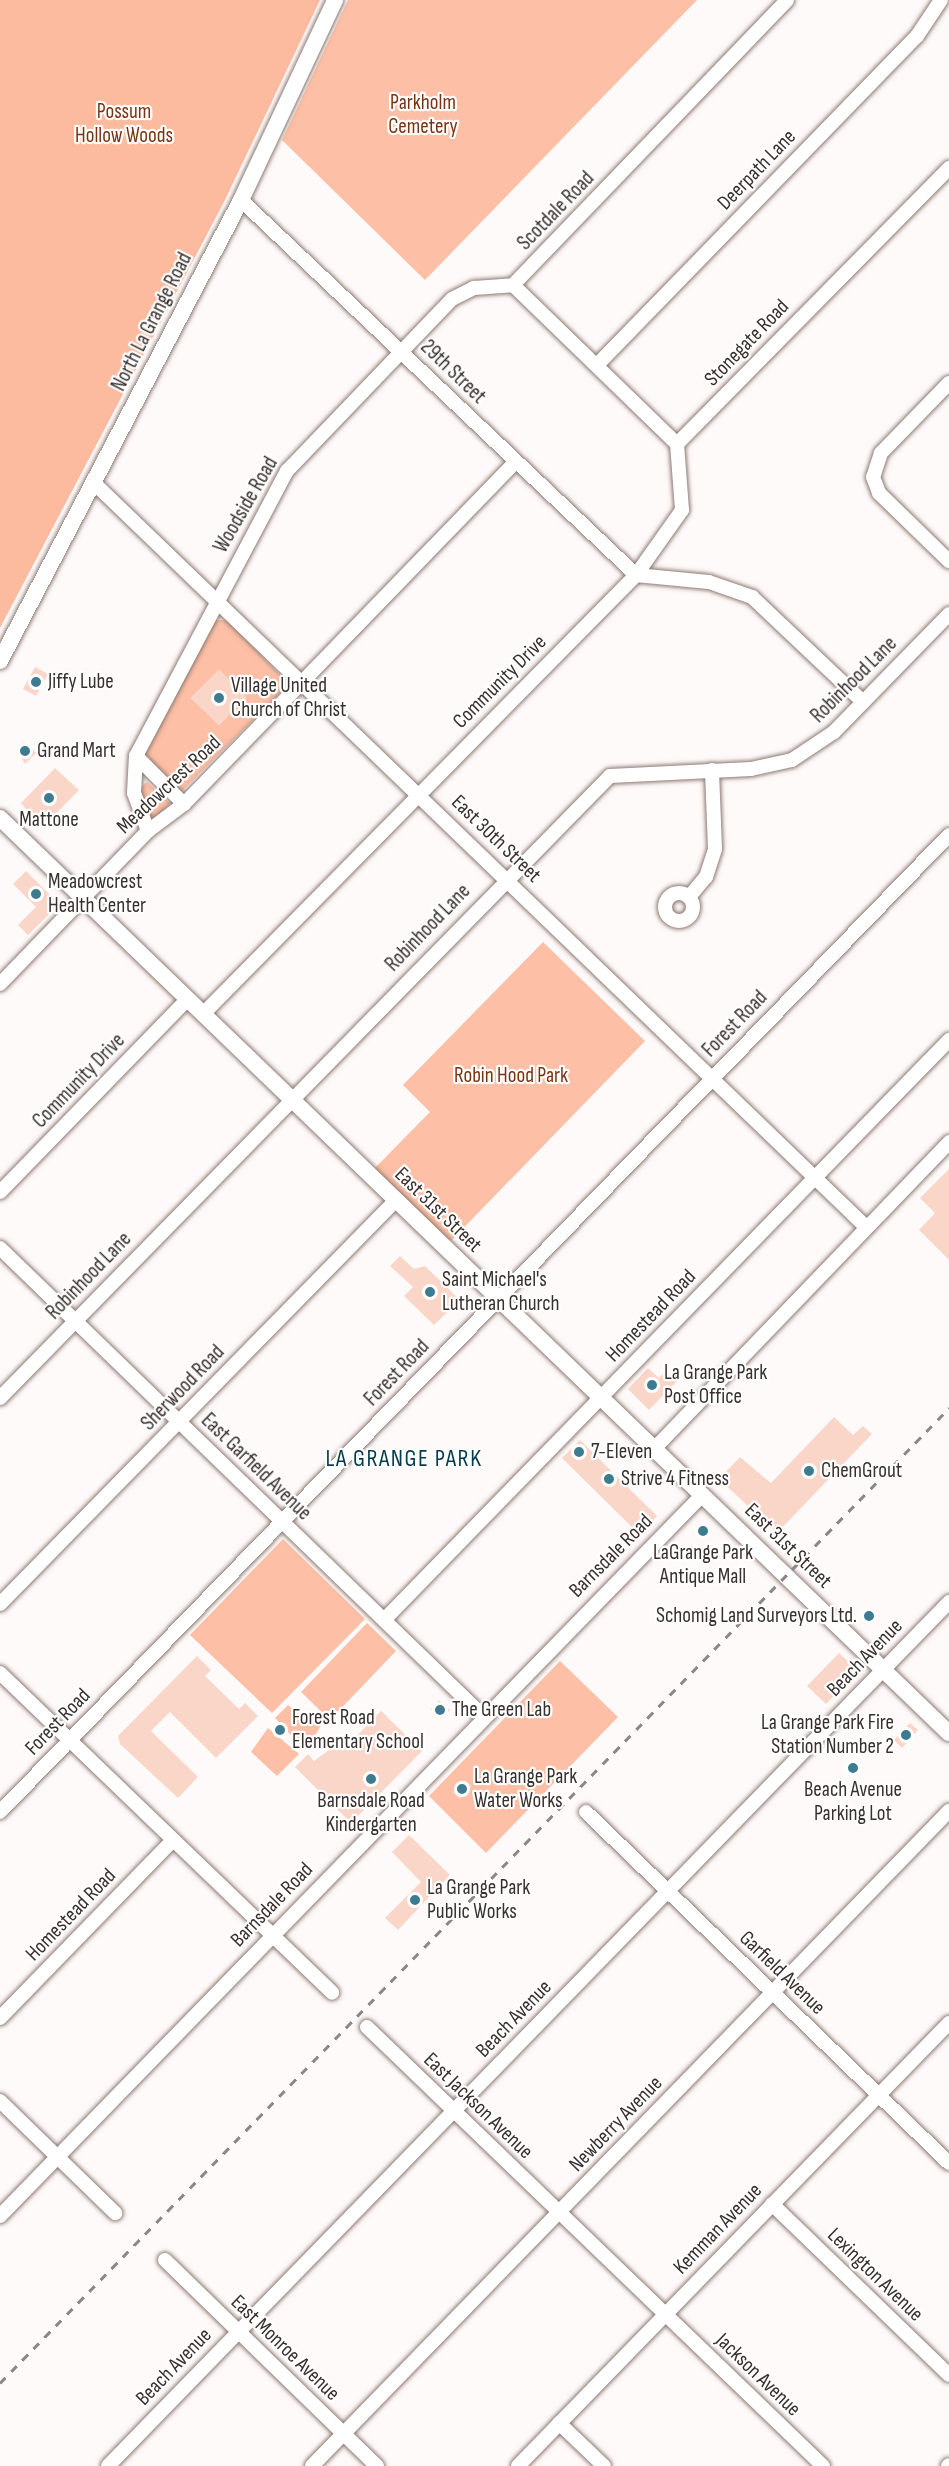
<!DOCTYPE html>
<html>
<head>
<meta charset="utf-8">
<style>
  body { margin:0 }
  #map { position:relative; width:949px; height:2466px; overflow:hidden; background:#fefaf9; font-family:"Sofia Sans Condensed",sans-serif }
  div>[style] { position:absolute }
  .green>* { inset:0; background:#fdbfa5 }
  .forest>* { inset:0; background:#fcba9f }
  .building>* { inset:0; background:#f9d6c8 }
  .roads { filter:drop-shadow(0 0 2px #8c7a73) drop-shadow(0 0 2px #8c7a73) }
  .minor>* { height:14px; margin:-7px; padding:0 7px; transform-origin:7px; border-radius:7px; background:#fff }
  .minor>.ring { margin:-7px; padding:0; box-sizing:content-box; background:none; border:14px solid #fff; border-radius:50% }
  .major>* { height:16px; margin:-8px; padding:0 8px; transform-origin:8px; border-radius:8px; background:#fff }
  .rail>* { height:3px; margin-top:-1.5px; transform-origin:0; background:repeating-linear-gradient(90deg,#8c8684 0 8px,transparent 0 16px) }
  .dots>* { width:16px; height:16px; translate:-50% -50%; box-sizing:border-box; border:3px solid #fff; border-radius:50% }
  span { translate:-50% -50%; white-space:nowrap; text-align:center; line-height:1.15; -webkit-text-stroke:4.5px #fff; paint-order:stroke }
  .park-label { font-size:21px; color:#7a3310 }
  .street-label { font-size:21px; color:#37302d }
  .poi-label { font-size:21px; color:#37302d }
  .left { translate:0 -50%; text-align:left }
  .right { translate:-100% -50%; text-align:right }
  .quarter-label { font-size:24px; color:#033c4c; letter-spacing:1.5px }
</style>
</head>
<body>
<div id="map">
  <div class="green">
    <div style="clip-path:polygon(348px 0,697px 0,425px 280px,282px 140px)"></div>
    <div style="clip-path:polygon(evenodd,215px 620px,227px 620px,289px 684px,181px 792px,144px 755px,215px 620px,219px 670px,246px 697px,219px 725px,191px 698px,219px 670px)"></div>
    <div style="clip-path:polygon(147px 782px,170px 803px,157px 819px,149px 820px,139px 789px)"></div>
    <div style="clip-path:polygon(543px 942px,645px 1041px,447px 1245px,372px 1171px,430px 1112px,403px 1085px)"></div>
    <div style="clip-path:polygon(283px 1539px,365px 1619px,272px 1713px,190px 1635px)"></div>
    <div style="clip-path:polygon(367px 1623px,396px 1651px,330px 1720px,301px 1692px)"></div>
    <div style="clip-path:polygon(560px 1661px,618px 1717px,486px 1853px,429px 1796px)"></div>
    <div style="clip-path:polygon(288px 1705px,305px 1719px,314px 1714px,322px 1723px,309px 1747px,300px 1745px,275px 1718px)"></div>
    <div style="clip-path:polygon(268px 1728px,299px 1754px,277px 1776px,251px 1752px)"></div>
  </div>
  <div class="forest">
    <div style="clip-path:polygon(0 0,320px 0,225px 200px,0 628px)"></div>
  </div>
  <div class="building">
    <div style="clip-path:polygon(35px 667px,48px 674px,36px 696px,23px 689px)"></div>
    <div style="clip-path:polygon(219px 670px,246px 697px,219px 725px,191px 698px)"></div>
    <div style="clip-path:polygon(24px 742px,36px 753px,25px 764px,17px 750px)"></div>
    <div style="clip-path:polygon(55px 768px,79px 790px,42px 828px,21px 803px)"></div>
    <div style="clip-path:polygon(26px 871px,59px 904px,28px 935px,18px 925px,36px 907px,13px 884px)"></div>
    <div style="clip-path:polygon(949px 1169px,949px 1260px,919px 1230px,935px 1213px,920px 1198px)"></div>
    <div style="clip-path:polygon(400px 1256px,414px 1269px,425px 1266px,460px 1300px,434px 1325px,404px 1296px,413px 1287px,390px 1266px)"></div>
    <div style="clip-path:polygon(648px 1368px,659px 1378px,666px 1371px,677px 1381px,649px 1410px,628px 1389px)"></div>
    <div style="clip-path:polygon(834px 1417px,853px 1435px,863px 1426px,872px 1434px,777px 1533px,719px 1479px,740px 1457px,771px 1483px)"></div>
    <div style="clip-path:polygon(580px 1440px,657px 1516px,639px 1534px,562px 1458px)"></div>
    <div style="clip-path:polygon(839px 1653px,858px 1671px,826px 1704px,807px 1686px)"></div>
    <div style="clip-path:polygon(197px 1656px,211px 1670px,205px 1676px,239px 1709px,245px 1703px,258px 1716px,216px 1758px,170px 1712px,151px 1731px,198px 1777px,178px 1798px,120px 1744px,118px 1736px)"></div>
    <div style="clip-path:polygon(439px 1700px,450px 1710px,441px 1719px,431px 1709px)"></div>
    <div style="clip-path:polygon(381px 1711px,422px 1751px,351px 1823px,295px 1767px,308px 1754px,314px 1761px,344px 1739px,349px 1744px)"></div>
    <div style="clip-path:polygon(910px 1723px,918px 1730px,902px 1748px,894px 1740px)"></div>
    <div style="clip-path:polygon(465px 1780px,472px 1786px,459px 1799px,452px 1792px)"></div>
    <div style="clip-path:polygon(409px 1835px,450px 1875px,398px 1930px,385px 1918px,421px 1882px,392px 1852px)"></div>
  </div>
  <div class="roads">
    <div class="minor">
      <div style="left:241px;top:200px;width:545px;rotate:43.51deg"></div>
      <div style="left:636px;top:575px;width:80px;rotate:-54.7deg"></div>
      <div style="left:682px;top:510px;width:66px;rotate:-94.3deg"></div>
      <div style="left:677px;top:444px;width:388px;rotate:-45.4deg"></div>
      <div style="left:597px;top:365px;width:459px;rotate:-45.8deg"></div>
      <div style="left:917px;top:36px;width:43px;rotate:-56.3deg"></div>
      <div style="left:949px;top:383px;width:98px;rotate:134.2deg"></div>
      <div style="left:881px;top:453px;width:25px;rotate:108deg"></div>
      <div style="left:873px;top:477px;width:17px;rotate:69deg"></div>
      <div style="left:879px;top:493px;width:98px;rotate:44.2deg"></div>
      <div style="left:677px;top:444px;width:228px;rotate:-135.9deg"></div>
      <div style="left:513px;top:285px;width:395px;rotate:-46.1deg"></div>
      <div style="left:94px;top:483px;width:1072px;rotate:43.94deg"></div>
      <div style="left:136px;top:756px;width:68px;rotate:45deg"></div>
      <div style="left:148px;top:831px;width:40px;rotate:-110.2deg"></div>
      <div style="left:134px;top:793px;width:37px;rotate:-87deg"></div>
      <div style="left:136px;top:756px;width:323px;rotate:-62.1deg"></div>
      <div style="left:287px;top:471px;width:238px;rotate:-46.2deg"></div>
      <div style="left:452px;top:299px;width:25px;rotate:-27deg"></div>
      <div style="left:474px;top:288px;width:39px;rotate:-4deg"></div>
      <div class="ring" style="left:665px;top:893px;width:14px;height:14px"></div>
      <div style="left:689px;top:897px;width:26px;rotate:-50deg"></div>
      <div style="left:706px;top:877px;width:29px;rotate:-72deg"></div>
      <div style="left:715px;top:849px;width:79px;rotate:-92.2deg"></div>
      <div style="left:0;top:984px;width:213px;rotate:-46deg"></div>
      <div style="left:148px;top:831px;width:45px;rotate:-36.9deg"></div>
      <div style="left:184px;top:804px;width:477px;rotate:-45.9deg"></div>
      <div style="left:203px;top:1014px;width:617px;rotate:-45.39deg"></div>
      <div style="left:636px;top:575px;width:73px;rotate:5.5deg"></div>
      <div style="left:709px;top:582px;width:46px;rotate:19.2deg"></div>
      <div style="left:752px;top:597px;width:153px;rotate:43.4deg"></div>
      <div style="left:0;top:1192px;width:269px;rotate:-45.8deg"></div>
      <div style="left:0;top:1248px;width:673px;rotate:44.1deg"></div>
      <div style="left:0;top:1398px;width:871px;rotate:-45.56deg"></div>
      <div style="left:610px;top:776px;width:141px;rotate:-2.8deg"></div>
      <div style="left:751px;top:769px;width:42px;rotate:-12.4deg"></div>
      <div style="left:792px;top:760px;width:50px;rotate:-33.7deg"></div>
      <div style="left:834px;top:732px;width:165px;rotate:-45.7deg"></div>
      <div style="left:654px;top:1449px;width:426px;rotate:-46.1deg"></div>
      <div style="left:0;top:1604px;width:566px;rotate:-45.57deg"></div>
      <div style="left:384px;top:1620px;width:810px;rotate:-45.75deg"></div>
      <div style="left:0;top:1673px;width:461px;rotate:43.9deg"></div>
      <div style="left:0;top:1812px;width:1362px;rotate:-45.83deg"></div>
      <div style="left:586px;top:1812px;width:505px;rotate:44.04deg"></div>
      <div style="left:0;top:2018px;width:248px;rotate:-45.8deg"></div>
      <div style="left:367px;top:2027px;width:633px;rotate:43.91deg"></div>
      <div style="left:0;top:2101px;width:161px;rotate:44.2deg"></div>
      <div style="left:772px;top:2204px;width:246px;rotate:44deg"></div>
      <div style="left:0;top:2216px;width:1006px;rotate:-45.76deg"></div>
      <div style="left:165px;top:2260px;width:296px;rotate:44.2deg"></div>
      <div style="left:559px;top:2423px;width:62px;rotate:43.7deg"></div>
      <div style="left:108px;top:2466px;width:1206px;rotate:-45.77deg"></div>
      <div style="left:312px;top:2466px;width:914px;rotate:-45.8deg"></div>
      <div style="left:518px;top:2466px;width:618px;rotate:-45.79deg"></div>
      <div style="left:948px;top:2466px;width:1px;rotate:-45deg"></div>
    </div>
    <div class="major">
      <div style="left:0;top:661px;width:520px;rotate:-62.4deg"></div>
      <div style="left:241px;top:200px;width:221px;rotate:-64.8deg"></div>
      <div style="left:0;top:818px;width:1318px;rotate:43.96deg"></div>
    </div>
  </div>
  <div class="rail">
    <div style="left:0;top:2383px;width:1361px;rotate:-45.77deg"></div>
  </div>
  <div class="dots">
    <div style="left:36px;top:682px;background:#3d7b91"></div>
    <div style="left:219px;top:698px;background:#3d7b91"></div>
    <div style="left:25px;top:751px;background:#3d7b91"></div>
    <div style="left:49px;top:798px;background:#3d7b91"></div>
    <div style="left:36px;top:894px;background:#3d7b91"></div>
    <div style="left:430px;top:1292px;background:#3d7b91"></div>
    <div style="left:652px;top:1385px;background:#3d7b91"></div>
    <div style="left:579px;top:1452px;background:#3d7b91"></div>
    <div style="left:809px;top:1471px;background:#3d7b91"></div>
    <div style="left:609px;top:1479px;background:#3d7b91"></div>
    <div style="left:703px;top:1531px;background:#3d7b91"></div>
    <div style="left:869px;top:1616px;background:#3d7b91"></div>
    <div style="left:440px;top:1710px;background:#3d7b91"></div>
    <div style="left:280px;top:1730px;background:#3d7b91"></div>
    <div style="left:906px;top:1735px;background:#3d7b91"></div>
    <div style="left:853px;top:1768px;background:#3d7b91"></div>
    <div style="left:371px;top:1779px;background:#3d7b91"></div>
    <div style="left:462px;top:1789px;background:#3d7b91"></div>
    <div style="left:415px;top:1900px;background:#3d7b91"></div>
  </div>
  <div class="park-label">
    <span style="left:423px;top:115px">Parkholm<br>Cemetery</span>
    <span style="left:124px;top:124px">Possum<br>Hollow Woods</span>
    <span style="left:511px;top:1076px">Robin Hood Park</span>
  </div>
  <div class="street-label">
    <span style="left:757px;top:170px;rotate:-46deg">Deerpath Lane</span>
    <span style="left:556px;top:211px;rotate:-46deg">Scotdale Road</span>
    <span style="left:152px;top:322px;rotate:-63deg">North La Grange Road</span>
    <span style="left:747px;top:343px;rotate:-46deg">Stonegate Road</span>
    <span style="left:453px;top:372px;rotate:44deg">29th Street</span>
    <span style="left:246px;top:505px;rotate:-60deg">Woodside Road</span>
    <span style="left:854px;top:680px;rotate:-45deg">Robinhood Lane</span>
    <span style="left:500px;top:682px;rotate:-45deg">Community Drive</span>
    <span style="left:169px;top:785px;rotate:-43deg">Meadowcrest Road</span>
    <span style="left:496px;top:839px;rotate:44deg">East 30th Street</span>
    <span style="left:428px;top:928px;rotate:-46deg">Robinhood Lane</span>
    <span style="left:735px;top:1024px;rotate:-46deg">Forest Road</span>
    <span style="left:79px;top:1081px;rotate:-46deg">Community Drive</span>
    <span style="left:438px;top:1210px;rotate:44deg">East 31st Street</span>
    <span style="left:89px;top:1276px;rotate:-46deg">Robinhood Lane</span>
    <span style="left:651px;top:1316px;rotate:-46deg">Homestead Road</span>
    <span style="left:397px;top:1373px;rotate:-46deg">Forest Road</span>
    <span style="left:183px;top:1388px;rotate:-46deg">Sherwood Road</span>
    <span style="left:256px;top:1467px;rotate:44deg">East Garfield Avenue</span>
    <span style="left:788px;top:1546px;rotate:44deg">East 31st Street</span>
    <span style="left:611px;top:1556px;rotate:-45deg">Barnsdale Road</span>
    <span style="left:865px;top:1658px;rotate:-46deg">Beach Avenue</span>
    <span style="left:58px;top:1722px;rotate:-46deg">Forest Road</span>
    <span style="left:272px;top:1905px;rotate:-46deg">Barnsdale Road</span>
    <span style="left:71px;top:1915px;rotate:-46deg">Homestead Road</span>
    <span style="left:782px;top:1973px;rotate:44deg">Garfield Avenue</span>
    <span style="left:514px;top:2019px;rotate:-46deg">Beach Avenue</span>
    <span style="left:478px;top:2106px;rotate:44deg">East Jackson Avenue</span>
    <span style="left:616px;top:2124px;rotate:-46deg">Newberry Avenue</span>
    <span style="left:718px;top:2229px;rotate:-46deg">Kemman Avenue</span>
    <span style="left:875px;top:2275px;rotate:44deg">Lexington Avenue</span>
    <span style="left:285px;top:2348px;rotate:44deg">East Monroe Avenue</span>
    <span style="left:174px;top:2367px;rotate:-46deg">Beach Avenue</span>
    <span style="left:758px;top:2375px;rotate:44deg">Jackson Avenue</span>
  </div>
  <div class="poi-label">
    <span class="left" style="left:48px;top:682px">Jiffy Lube</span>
    <span class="left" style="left:231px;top:698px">Village United<br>Church of Christ</span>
    <span class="left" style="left:37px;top:751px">Grand Mart</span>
    <span style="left:49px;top:820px">Mattone</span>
    <span class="left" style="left:48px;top:894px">Meadowcrest<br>Health Center</span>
    <span class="left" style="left:442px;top:1292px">Saint Michael's<br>Lutheran Church</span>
    <span class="left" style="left:664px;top:1385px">La Grange Park<br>Post Office</span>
    <span class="left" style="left:591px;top:1452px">7-Eleven</span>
    <span class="left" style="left:821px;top:1471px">ChemGrout</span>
    <span class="left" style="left:621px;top:1479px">Strive 4 Fitness</span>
    <span style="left:703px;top:1565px">LaGrange Park<br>Antique Mall</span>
    <span class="right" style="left:857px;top:1616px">Schomig Land Surveyors Ltd.</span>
    <span class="left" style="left:452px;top:1710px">The Green Lab</span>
    <span class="left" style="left:292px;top:1730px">Forest Road<br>Elementary School</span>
    <span class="right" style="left:894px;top:1735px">La Grange Park Fire<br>Station Number 2</span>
    <span class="left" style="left:474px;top:1789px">La Grange Park<br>Water Works</span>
    <span style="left:853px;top:1802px">Beach Avenue<br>Parking Lot</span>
    <span style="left:371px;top:1813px">Barnsdale Road<br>Kindergarten</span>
    <span class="left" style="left:427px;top:1900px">La Grange Park<br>Public Works</span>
  </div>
  <div class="quarter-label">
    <span style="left:404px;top:1459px">LA GRANGE PARK</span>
  </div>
</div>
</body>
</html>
